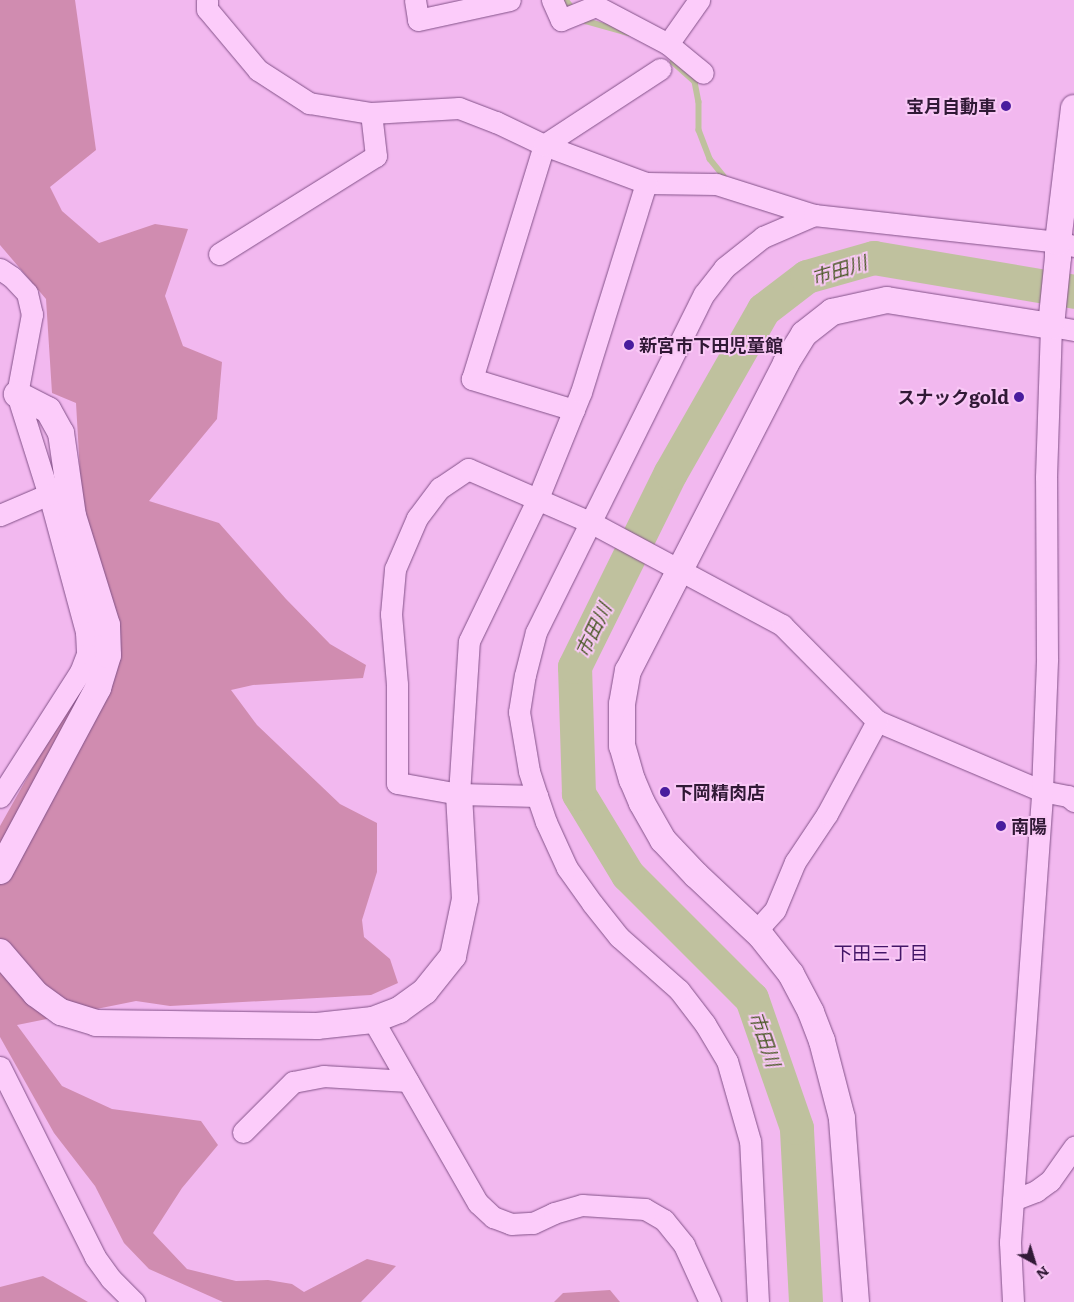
<!DOCTYPE html>
<html>
<head>
<meta charset="utf-8">
<style>
  body { margin:0 }
  #map { position:relative; width:1074px; height:1302px; overflow:hidden; background:#f2b8ef; font-family:Literata,"Noto Sans JP",serif }
  div>[style] { position:absolute }
  .green>* { inset:0; background:#d08cb0 }
  .stream>* { height:5.5px; margin:-2.75px; padding:0 2.75px; transform-origin:2.75px; border-radius:2.75px; background:#bfc19e }
  .river>* { height:34px; margin:-17px; padding:0 17px; transform-origin:17px; border-radius:17px; background:#bfc19e }
  .roads { filter:drop-shadow(0 0 1px #835289) drop-shadow(0 0 1px #835289) }
  .minor>* { height:21px; margin:-10.5px; padding:0 10.5px; transform-origin:10.5px; border-radius:10.5px; background:#fcccfa }
  .tertiary>* { height:26px; margin:-13px; padding:0 13px; transform-origin:13px; border-radius:13px; background:#fcccfa }
  .dots>* { width:14px; height:14px; translate:-50% -50%; box-sizing:border-box; border:2px solid #f9c8f6; border-radius:50% }
  span { translate:-50% -50%; white-space:nowrap; text-align:center; line-height:1.15; -webkit-text-stroke:4px #f9c8f6; paint-order:stroke }
  .poi-label { font-size:18px; color:#311936; font-weight:700 }
  .right { translate:-100% -50%; text-align:right }
  .left { translate:0 -50%; text-align:left }
  .water-label { font-size:19px; color:#4a5826; font-style:italic }
  .neighbourhood-label { font-size:19px; color:#431467 }
  .north { position:absolute; left:1009px; top:1237px; width:50px; height:50px; -webkit-text-stroke:4px #f9c8f6; paint-order:stroke; rotate:141deg; font-size:14px; font-weight:700; line-height:20px; text-align:center; color:#311936 }
  .north::after { content:''; display:block; margin:auto; width:18px; height:22px; background:#311936; clip-path:polygon(50% 0,100% 100%,50% 72%,0 100%) }
</style>
</head>
<body>
<div id="map">
  <div class="green">
    <div style="clip-path:polygon(0 0,75px 0,96px 150px,50px 187px,62px 211px,99px 243px,155px 224px,188px 229px,165px 296px,183px 346px,222px 362px,217px 419px,149px 501px,219px 523px,286px 599px,330px 644px,366px 665px,363px 678px,253px 685px,231px 690px,257px 725px,340px 804px,377px 823px,377px 872px,362px 920px,364px 937px,390px 959px,398px 983px,371px 995px,170px 1006px,136px 1001px,17px 1025px,62px 1086px,112px 1109px,201px 1121px,218px 1145px,182px 1188px,153px 1233px,187px 1269px,236px 1281px,268px 1280px,292px 1284px,304px 1292px,367px 1259px,396px 1266px,361px 1302px,223px 1302px,149px 1269px,124px 1243px,95px 1186px,54px 1133px,0 1037px,0 826px,91px 664px,76px 403px,52px 393px,46px 299px,0 245px)"></div>
    <div style="clip-path:polygon(43px 1276px,88px 1302px,0 1302px,0 1287px)"></div>
    <div style="clip-path:polygon(610px 1290px,620px 1302px,554px 1302px,563px 1293px)"></div>
  </div>
  <div class="stream">
    <div style="left:566px;top:0;width:13px;rotate:51deg"></div>
    <div style="left:581px;top:16px;width:7px;rotate:45deg"></div>
    <div style="left:586px;top:21px;width:44px;rotate:15.9deg"></div>
    <div style="left:673px;top:62px;width:30px;rotate:42deg"></div>
    <div style="left:695px;top:82px;width:20px;rotate:79deg"></div>
    <div style="left:699px;top:102px;width:28px;rotate:90deg"></div>
    <div style="left:699px;top:130px;width:31px;rotate:69deg"></div>
    <div style="left:710px;top:159px;width:22px;rotate:51deg"></div>
  </div>
  <div class="river">
    <div style="left:806px;top:1302px;width:174px;rotate:-93deg"></div>
    <div style="left:797px;top:1128px;width:137px;rotate:-109.2deg"></div>
    <div style="left:752px;top:999px;width:175px;rotate:-135deg"></div>
    <div style="left:628px;top:875px;width:95px;rotate:-121.2deg"></div>
    <div style="left:579px;top:794px;width:127px;rotate:-91.8deg"></div>
    <div style="left:575px;top:667px;width:216px;rotate:-63.7deg"></div>
    <div style="left:671px;top:473px;width:188px;rotate:-60.3deg"></div>
    <div style="left:764px;top:310px;width:54px;rotate:-37.5deg"></div>
    <div style="left:807px;top:277px;width:70px;rotate:-15.8deg"></div>
    <div style="left:874px;top:258px;width:203px;rotate:9.6deg"></div>
  </div>
  <div class="roads">
    <div class="minor">
      <div style="left:207px;top:0;width:9px;rotate:90deg"></div>
      <div style="left:207px;top:9px;width:80px;rotate:50.1deg"></div>
      <div style="left:258px;top:70px;width:61px;rotate:32.9deg"></div>
      <div style="left:309px;top:103px;width:63px;rotate:9.2deg"></div>
      <div style="left:371px;top:113px;width:88px;rotate:-3.3deg"></div>
      <div style="left:459px;top:108px;width:40px;rotate:21deg"></div>
      <div style="left:496px;top:122px;width:53px;rotate:25.6deg"></div>
      <div style="left:544px;top:145px;width:109px;rotate:20.4deg"></div>
      <div style="left:646px;top:183px;width:70px;rotate:0.8deg"></div>
      <div style="left:716px;top:184px;width:103px;rotate:17.6deg"></div>
      <div style="left:415px;top:0;width:20px;rotate:81deg"></div>
      <div style="left:418px;top:20px;width:94px;rotate:-12.3deg"></div>
      <div style="left:552px;top:0;width:22px;rotate:66deg"></div>
      <div style="left:561px;top:20px;width:38px;rotate:-22deg"></div>
      <div style="left:596px;top:6px;width:81px;rotate:27.8deg"></div>
      <div style="left:668px;top:44px;width:45px;rotate:39.6deg"></div>
      <div style="left:668px;top:44px;width:54px;rotate:-54.8deg"></div>
      <div style="left:219px;top:254px;width:185px;rotate:-32deg"></div>
      <div style="left:376px;top:156px;width:43px;rotate:-96.6deg"></div>
      <div style="left:0;top:269px;width:14px;rotate:34deg"></div>
      <div style="left:12px;top:277px;width:22px;rotate:47deg"></div>
      <div style="left:27px;top:293px;width:22px;rotate:77deg"></div>
      <div style="left:32px;top:314px;width:81px;rotate:100.6deg"></div>
      <div style="left:17px;top:394px;width:113px;rotate:72.5deg"></div>
      <div style="left:51px;top:502px;width:135px;rotate:74.9deg"></div>
      <div style="left:86px;top:632px;width:22px;rotate:87deg"></div>
      <div style="left:87px;top:654px;width:19px;rotate:111deg"></div>
      <div style="left:80px;top:672px;width:148px;rotate:122.6deg"></div>
      <div style="left:574px;top:410px;width:107px;rotate:-163.1deg"></div>
      <div style="left:472px;top:379px;width:245px;rotate:-72.9deg"></div>
      <div style="left:544px;top:145px;width:139px;rotate:-33.2deg"></div>
      <div style="left:0;top:515px;width:53px;rotate:-23.2deg"></div>
      <div style="left:459px;top:794px;width:153px;rotate:-86.3deg"></div>
      <div style="left:469px;top:641px;width:159px;rotate:-64.2deg"></div>
      <div style="left:538px;top:498px;width:114px;rotate:-67.9deg"></div>
      <div style="left:581px;top:392px;width:219px;rotate:-72.7deg"></div>
      <div style="left:537px;top:796px;width:78px;rotate:-178.5deg"></div>
      <div style="left:459px;top:794px;width:63px;rotate:-169.9deg"></div>
      <div style="left:397px;top:783px;width:99px;rotate:-90deg"></div>
      <div style="left:397px;top:684px;width:70px;rotate:-94.9deg"></div>
      <div style="left:391px;top:614px;width:45px;rotate:-84.9deg"></div>
      <div style="left:395px;top:569px;width:56px;rotate:-66.7deg"></div>
      <div style="left:417px;top:518px;width:38px;rotate:-53deg"></div>
      <div style="left:440px;top:488px;width:34px;rotate:-34deg"></div>
      <div style="left:468px;top:469px;width:133px;rotate:23.5deg"></div>
      <div style="left:590px;top:522px;width:218px;rotate:28.2deg"></div>
      <div style="left:782px;top:625px;width:135px;rotate:45.3deg"></div>
      <div style="left:877px;top:721px;width:179px;rotate:23deg"></div>
      <div style="left:1042px;top:791px;width:26px;rotate:11deg"></div>
      <div style="left:1068px;top:796px;width:8px;rotate:40deg"></div>
      <div style="left:756px;top:931px;width:28px;rotate:-48deg"></div>
      <div style="left:775px;top:910px;width:52px;rotate:-67.4deg"></div>
      <div style="left:795px;top:862px;width:58px;rotate:-56.3deg"></div>
      <div style="left:827px;top:814px;width:106px;rotate:-61.7deg"></div>
      <div style="left:373px;top:1020px;width:211px;rotate:60.2deg"></div>
      <div style="left:478px;top:1203px;width:21px;rotate:43deg"></div>
      <div style="left:493px;top:1217px;width:19px;rotate:21deg"></div>
      <div style="left:511px;top:1224px;width:22px;rotate:-3deg"></div>
      <div style="left:533px;top:1223px;width:23px;rotate:-25deg"></div>
      <div style="left:554px;top:1213px;width:29px;rotate:-16deg"></div>
      <div style="left:582px;top:1205px;width:63px;rotate:3.6deg"></div>
      <div style="left:645px;top:1209px;width:22px;rotate:30deg"></div>
      <div style="left:664px;top:1220px;width:32px;rotate:51deg"></div>
      <div style="left:684px;top:1245px;width:63px;rotate:65.5deg"></div>
      <div style="left:0;top:1067px;width:212px;rotate:63.4deg"></div>
      <div style="left:95px;top:1257px;width:27px;rotate:54deg"></div>
      <div style="left:111px;top:1279px;width:33px;rotate:45deg"></div>
      <div style="left:243px;top:1132px;width:71px;rotate:-45deg"></div>
      <div style="left:293px;top:1082px;width:31px;rotate:-11deg"></div>
      <div style="left:323px;top:1076px;width:85px;rotate:3.4deg"></div>
      <div style="left:1013px;top:1200px;width:25px;rotate:-21deg"></div>
      <div style="left:1036px;top:1191px;width:17px;rotate:-36deg"></div>
      <div style="left:1050px;top:1181px;width:42px;rotate:-54.8deg"></div>
      <div style="left:758px;top:1302px;width:161px;rotate:-92.8deg"></div>
      <div style="left:750px;top:1141px;width:83px;rotate:-106deg"></div>
      <div style="left:727px;top:1061px;width:43px;rotate:-120.7deg"></div>
      <div style="left:705px;top:1024px;width:43px;rotate:-127.4deg"></div>
      <div style="left:679px;top:990px;width:80px;rotate:-138.5deg"></div>
      <div style="left:619px;top:937px;width:43px;rotate:-128.5deg"></div>
      <div style="left:592px;top:903px;width:43px;rotate:-125.5deg"></div>
      <div style="left:567px;top:868px;width:51px;rotate:-114.5deg"></div>
      <div style="left:546px;top:822px;width:28px;rotate:-109deg"></div>
      <div style="left:537px;top:796px;width:26px;rotate:-108deg"></div>
      <div style="left:529px;top:771px;width:60px;rotate:-99.6deg"></div>
      <div style="left:519px;top:712px;width:37px;rotate:-81deg"></div>
      <div style="left:525px;top:675px;width:44px;rotate:-75.7deg"></div>
      <div style="left:536px;top:632px;width:377px;rotate:-63.6deg"></div>
      <div style="left:704px;top:294px;width:33px;rotate:-52deg"></div>
      <div style="left:724px;top:268px;width:50px;rotate:-38.5deg"></div>
      <div style="left:763px;top:237px;width:56px;rotate:-23.3deg"></div>
      <div style="left:814px;top:215px;width:245px;rotate:6.3deg"></div>
      <div style="left:1058px;top:242px;width:16px;rotate:14deg"></div>
      <div style="left:1013px;top:1302px;width:60px;rotate:-92.9deg"></div>
      <div style="left:1010px;top:1242px;width:452px;rotate:-85.9deg"></div>
      <div style="left:1042px;top:791px;width:133px;rotate:-87.8deg"></div>
      <div style="left:1047px;top:658px;width:181px;rotate:-90.3deg"></div>
      <div style="left:1046px;top:477px;width:151px;rotate:-88.1deg"></div>
      <div style="left:1051px;top:326px;width:23px;rotate:10deg"></div>
    </div>
    <div class="tertiary">
      <div style="left:0;top:871px;width:208px;rotate:-61.8deg"></div>
      <div style="left:98px;top:688px;width:34px;rotate:-73deg"></div>
      <div style="left:108px;top:655px;width:30px;rotate:-92deg"></div>
      <div style="left:107px;top:625px;width:114px;rotate:-107.3deg"></div>
      <div style="left:73px;top:516px;width:84px;rotate:-98.2deg"></div>
      <div style="left:61px;top:433px;width:26px;rotate:-119deg"></div>
      <div style="left:48px;top:410px;width:35px;rotate:-153deg"></div>
      <div style="left:0;top:952px;width:55px;rotate:49.4deg"></div>
      <div style="left:36px;top:994px;width:31px;rotate:36deg"></div>
      <div style="left:61px;top:1012px;width:37px;rotate:17deg"></div>
      <div style="left:96px;top:1023px;width:221px;rotate:0.8deg"></div>
      <div style="left:317px;top:1026px;width:56px;rotate:-6.1deg"></div>
      <div style="left:373px;top:1020px;width:28px;rotate:-21deg"></div>
      <div style="left:399px;top:1010px;width:32px;rotate:-36deg"></div>
      <div style="left:425px;top:991px;width:45px;rotate:-51.3deg"></div>
      <div style="left:453px;top:956px;width:58px;rotate:-78.1deg"></div>
      <div style="left:465px;top:899px;width:105px;rotate:-93.3deg"></div>
      <div style="left:856px;top:1302px;width:185px;rotate:-94.4deg"></div>
      <div style="left:842px;top:1118px;width:80px;rotate:-104.6deg"></div>
      <div style="left:822px;top:1041px;width:31px;rotate:-111deg"></div>
      <div style="left:811px;top:1012px;width:43px;rotate:-117.8deg"></div>
      <div style="left:791px;top:974px;width:48px;rotate:-128.3deg"></div>
      <div style="left:761px;top:936px;width:89px;rotate:-136.8deg"></div>
      <div style="left:696px;top:875px;width:48px;rotate:-133.3deg"></div>
      <div style="left:663px;top:840px;width:43px;rotate:-119.6deg"></div>
      <div style="left:642px;top:803px;width:25px;rotate:-113deg"></div>
      <div style="left:632px;top:780px;width:35px;rotate:-106deg"></div>
      <div style="left:622px;top:746px;width:42px;rotate:-90deg"></div>
      <div style="left:622px;top:704px;width:34px;rotate:-80deg"></div>
      <div style="left:628px;top:671px;width:346px;rotate:-62.8deg"></div>
      <div style="left:786px;top:363px;width:34px;rotate:-58deg"></div>
      <div style="left:804px;top:334px;width:36px;rotate:-38deg"></div>
      <div style="left:832px;top:312px;width:56px;rotate:-12.3deg"></div>
      <div style="left:887px;top:300px;width:166px;rotate:9deg"></div>
      <div style="left:1051px;top:326px;width:69px;rotate:-84.2deg"></div>
      <div style="left:1058px;top:257px;width:15px;rotate:-90deg"></div>
      <div style="left:1058px;top:242px;width:135px;rotate:-83.2deg"></div>
    </div>
  </div>
  <div class="dots">
    <div style="left:1006px;top:106px;background:#491c9e"></div>
    <div style="left:629px;top:345px;background:#491c9e"></div>
    <div style="left:1019px;top:397px;background:#491c9e"></div>
    <div style="left:665px;top:792px;background:#491c9e"></div>
    <div style="left:1001px;top:826px;background:#491c9e"></div>
  </div>
  <div class="poi-label">
    <span class="right" style="left:996px;top:106px">宝月自動車</span>
    <span class="left" style="left:639px;top:345px">新宮市下田児童館</span>
    <span class="right" style="left:1009px;top:397px">スナックgold</span>
    <span class="left" style="left:675px;top:792px">下岡精肉店</span>
    <span class="left" style="left:1011px;top:826px">南陽</span>
  </div>
  <div class="water-label">
    <span style="left:839px;top:270px;rotate:-17deg">市田川</span>
    <span style="left:593px;top:630px;rotate:-64deg">市田川</span>
    <span style="left:765px;top:1039px;rotate:71deg">市田川</span>
  </div>
  <div class="neighbourhood-label">
    <span style="left:881px;top:953px">下田三丁目</span>
  </div>
  <div class="north">N</div>
</div>
</body>
</html>
